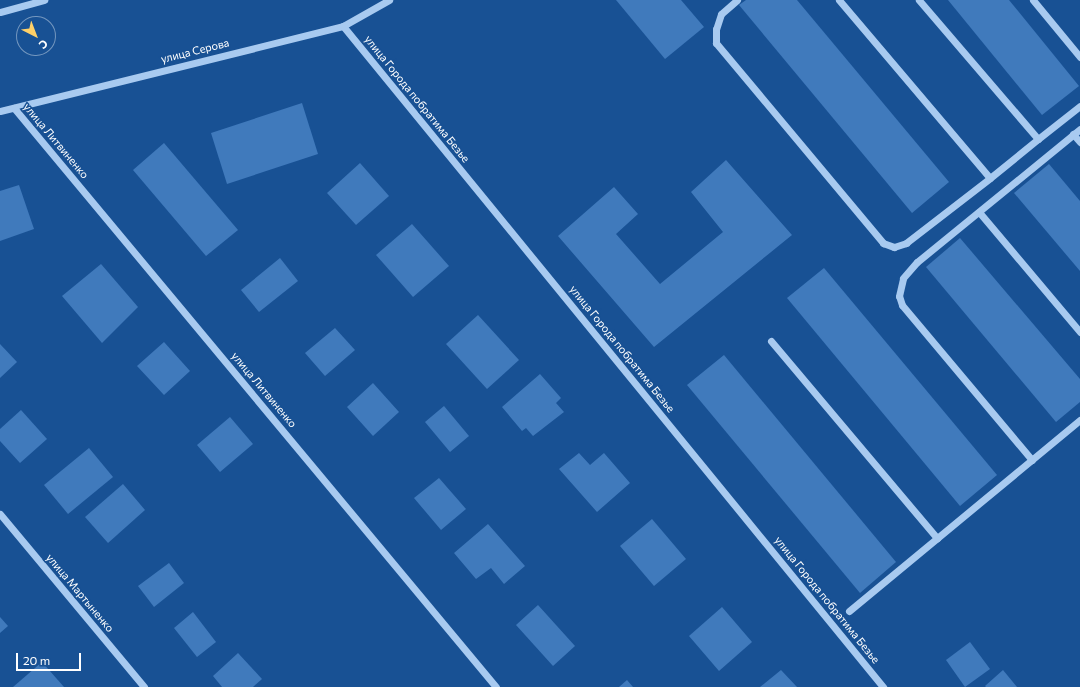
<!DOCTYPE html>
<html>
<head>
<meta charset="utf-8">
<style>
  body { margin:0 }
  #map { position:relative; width:1080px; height:687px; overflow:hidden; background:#185194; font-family:Commissioner,sans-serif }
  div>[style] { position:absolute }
  .building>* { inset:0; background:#407abc }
  .minor>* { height:7px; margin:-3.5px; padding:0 3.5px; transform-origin:3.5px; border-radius:3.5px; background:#a8caf0 }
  span { translate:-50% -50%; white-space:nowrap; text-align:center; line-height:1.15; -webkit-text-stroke:3px #185194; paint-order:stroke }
  .street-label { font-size:11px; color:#fff }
  .north { position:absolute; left:16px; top:16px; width:40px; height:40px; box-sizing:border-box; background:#185194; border:1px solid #7497bf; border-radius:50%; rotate:138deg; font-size:11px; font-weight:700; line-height:16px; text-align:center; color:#fff }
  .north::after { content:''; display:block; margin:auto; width:14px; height:18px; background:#ffd068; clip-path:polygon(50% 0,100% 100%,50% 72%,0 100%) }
  .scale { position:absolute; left:16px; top:653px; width:65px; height:18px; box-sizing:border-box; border:2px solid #fff; border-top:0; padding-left:5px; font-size:12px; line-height:14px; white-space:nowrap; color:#fff; -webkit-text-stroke:3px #185194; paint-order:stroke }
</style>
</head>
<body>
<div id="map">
  <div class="building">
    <div style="clip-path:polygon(616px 0,681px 0,704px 27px,665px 59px)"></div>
    <div style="clip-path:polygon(746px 0,797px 0,949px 182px,912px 213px,739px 5px)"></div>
    <div style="clip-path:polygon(948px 0,1009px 0,1079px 86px,1042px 115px)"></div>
    <div style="clip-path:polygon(302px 103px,318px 154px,227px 184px,211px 133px)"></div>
    <div style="clip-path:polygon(164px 143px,238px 230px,206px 256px,133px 170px)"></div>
    <div style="clip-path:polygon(726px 160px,792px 235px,654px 347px,558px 236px,614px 187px,638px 214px,616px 234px,660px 284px,723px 232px,691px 192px)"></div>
    <div style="clip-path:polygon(360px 163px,389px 196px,356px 225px,327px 193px)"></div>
    <div style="clip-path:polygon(1049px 164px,1080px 201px,1080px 271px,1014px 193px)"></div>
    <div style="clip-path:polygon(19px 185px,34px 229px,0 241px,0 191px)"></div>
    <div style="clip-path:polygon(412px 224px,449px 266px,413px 297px,376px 255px)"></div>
    <div style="clip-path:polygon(960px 238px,1080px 379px,1080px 402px,1056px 422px,926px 267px)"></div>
    <div style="clip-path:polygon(280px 258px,298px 281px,259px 312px,241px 290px)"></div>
    <div style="clip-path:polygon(101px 264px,138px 307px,102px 343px,62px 296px)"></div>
    <div style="clip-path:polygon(824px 268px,997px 475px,960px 506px,787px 298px)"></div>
    <div style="clip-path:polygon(478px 315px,519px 360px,487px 389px,446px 344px)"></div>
    <div style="clip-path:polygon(335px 328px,355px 350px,325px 376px,305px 353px)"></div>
    <div style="clip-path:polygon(164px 342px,190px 371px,164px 395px,137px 366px)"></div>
    <div style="clip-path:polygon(0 344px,17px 362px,0 378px)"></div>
    <div style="clip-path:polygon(724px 355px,896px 562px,860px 593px,687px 385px)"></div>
    <div style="clip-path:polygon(540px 374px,561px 398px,556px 403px,564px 412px,533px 436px,526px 428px,522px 431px,502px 407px)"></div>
    <div style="clip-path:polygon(373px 383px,399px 412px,373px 436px,347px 407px)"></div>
    <div style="clip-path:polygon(444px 406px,469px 436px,450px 452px,425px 422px)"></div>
    <div style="clip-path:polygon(21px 410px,47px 439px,20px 463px,0 441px,0 429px)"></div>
    <div style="clip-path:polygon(230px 417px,253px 444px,220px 472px,197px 445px)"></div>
    <div style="clip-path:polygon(89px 448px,113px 477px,68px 514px,44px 485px)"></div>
    <div style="clip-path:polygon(579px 453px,590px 465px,604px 453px,630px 483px,597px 512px,559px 469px)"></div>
    <div style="clip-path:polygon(439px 478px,466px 509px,441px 530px,414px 498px)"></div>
    <div style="clip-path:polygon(123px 484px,145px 510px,108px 543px,85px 517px)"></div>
    <div style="clip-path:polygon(652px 519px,686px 559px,654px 586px,620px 546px)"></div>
    <div style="clip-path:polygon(488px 524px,525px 566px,504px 584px,491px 568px,476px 579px,454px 553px)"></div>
    <div style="clip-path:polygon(169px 563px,184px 583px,154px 607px,138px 586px)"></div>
    <div style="clip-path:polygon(538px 605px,575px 646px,553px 666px,516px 625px)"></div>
    <div style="clip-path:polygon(722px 607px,752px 642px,719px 671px,689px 636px)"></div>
    <div style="clip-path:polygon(193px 612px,216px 642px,197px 657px,174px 628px)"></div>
    <div style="clip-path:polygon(0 617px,8px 626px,0 633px)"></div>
    <div style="clip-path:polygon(970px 642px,990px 669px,965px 687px,946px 660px)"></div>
    <div style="clip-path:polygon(238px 653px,262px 679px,253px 687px,222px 687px,213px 676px)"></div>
    <div style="clip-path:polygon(42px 662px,64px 687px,13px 687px)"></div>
    <div style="clip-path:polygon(781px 670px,797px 687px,760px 687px)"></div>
    <div style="clip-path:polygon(1003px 670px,1017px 687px,986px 687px,985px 686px)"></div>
    <div style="clip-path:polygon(627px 680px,633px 687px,619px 687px)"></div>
  </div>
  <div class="minor">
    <div style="left:737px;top:0;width:21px;rotate:139deg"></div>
    <div style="left:721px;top:14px;width:16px;rotate:108deg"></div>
    <div style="left:716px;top:29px;width:14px;rotate:90deg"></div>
    <div style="left:716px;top:43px;width:261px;rotate:50.1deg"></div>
    <div style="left:883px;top:243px;width:12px;rotate:20deg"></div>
    <div style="left:894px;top:247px;width:13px;rotate:-18deg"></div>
    <div style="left:906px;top:243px;width:106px;rotate:-37.7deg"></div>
    <div style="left:839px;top:0;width:233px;rotate:49.7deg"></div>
    <div style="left:990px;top:178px;width:62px;rotate:-39.1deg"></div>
    <div style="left:1038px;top:139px;width:183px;rotate:-130.6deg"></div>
    <div style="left:1033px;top:0;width:74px;rotate:50.5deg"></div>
    <div style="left:0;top:12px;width:46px;rotate:-15.3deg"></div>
    <div style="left:343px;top:26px;width:854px;rotate:50.75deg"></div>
    <div style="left:14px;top:108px;width:753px;rotate:50.22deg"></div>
    <div style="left:0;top:111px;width:353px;rotate:-13.9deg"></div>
    <div style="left:343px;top:26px;width:53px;rotate:-29.5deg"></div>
    <div style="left:1073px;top:134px;width:11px;rotate:49deg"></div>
    <div style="left:1038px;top:139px;width:53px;rotate:-38.2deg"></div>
    <div style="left:979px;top:212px;width:157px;rotate:49.9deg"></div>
    <div style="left:771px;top:341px;width:258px;rotate:49.9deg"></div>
    <div style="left:1032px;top:460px;width:202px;rotate:-130deg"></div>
    <div style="left:902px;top:305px;width:9px;rotate:-108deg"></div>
    <div style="left:899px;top:296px;width:18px;rotate:-77deg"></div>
    <div style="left:903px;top:278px;width:21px;rotate:-49deg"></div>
    <div style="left:917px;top:262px;width:210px;rotate:-39.2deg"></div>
    <div style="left:0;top:514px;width:225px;rotate:50.2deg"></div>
    <div style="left:849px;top:611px;width:300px;rotate:-39.6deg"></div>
  </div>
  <div class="street-label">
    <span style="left:195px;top:51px;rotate:-14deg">улица Серова</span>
    <span style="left:417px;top:99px;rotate:51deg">улица Города побратима Безье</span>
    <span style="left:56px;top:141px;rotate:50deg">улица Литвиненко</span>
    <span style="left:622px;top:349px;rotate:51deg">улица Города побратима Безье</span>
    <span style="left:264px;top:390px;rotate:50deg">улица Литвиненко</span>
    <span style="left:80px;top:593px;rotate:50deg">улица Мартыненко</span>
    <span style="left:827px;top:600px;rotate:51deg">улица Города побратима Безье</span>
  </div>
  <div class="north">С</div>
  <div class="scale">20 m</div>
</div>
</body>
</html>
